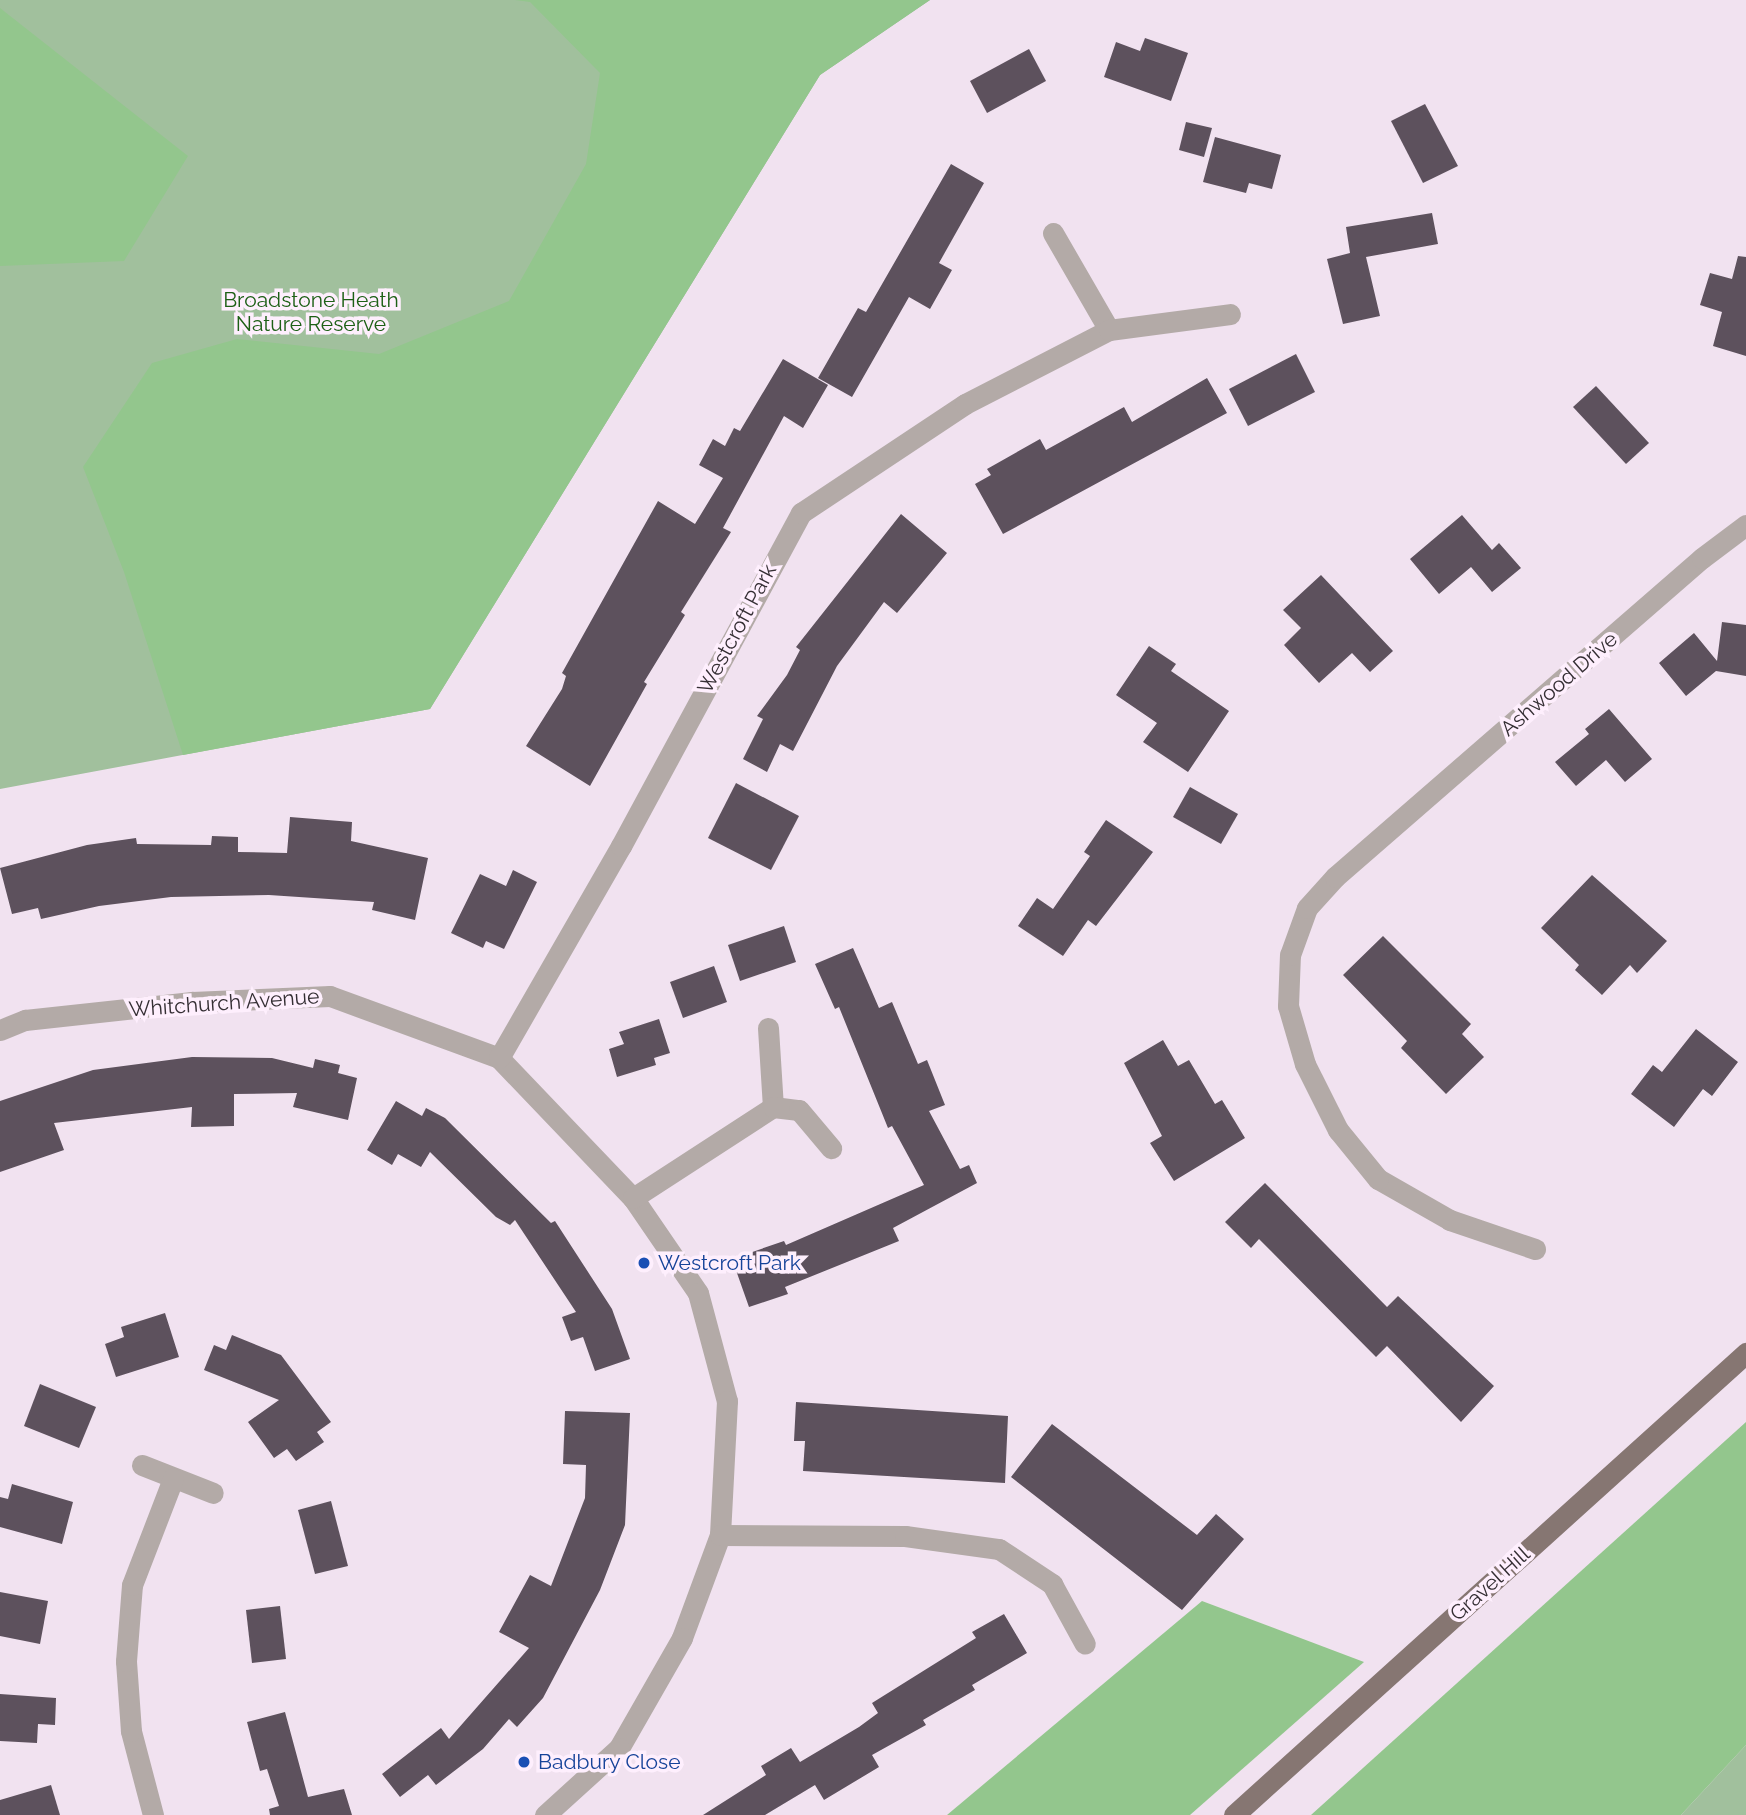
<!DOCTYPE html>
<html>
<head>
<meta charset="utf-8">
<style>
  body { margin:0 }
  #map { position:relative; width:1746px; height:1815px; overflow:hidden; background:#f1e2f0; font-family:Raleway,sans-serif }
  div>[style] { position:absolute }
  .green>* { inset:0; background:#a1c09d }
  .forest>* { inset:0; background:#93c68d }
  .building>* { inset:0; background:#5d515d }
  .minor>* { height:21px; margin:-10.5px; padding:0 10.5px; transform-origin:10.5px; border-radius:10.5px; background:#b3aaa7 }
  .primary>* { height:21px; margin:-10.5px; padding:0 10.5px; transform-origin:10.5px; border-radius:10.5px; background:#867672 }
  .dots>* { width:19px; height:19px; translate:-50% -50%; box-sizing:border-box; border:4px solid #feeffd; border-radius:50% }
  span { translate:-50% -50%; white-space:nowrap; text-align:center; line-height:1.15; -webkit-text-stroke:7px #feeffd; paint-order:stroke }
  .park-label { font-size:21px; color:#1d6016 }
  .street-label { font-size:21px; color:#352f34 }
  .transit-label { font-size:21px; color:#164399 }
  .left { translate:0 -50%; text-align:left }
</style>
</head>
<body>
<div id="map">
  <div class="green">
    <div style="clip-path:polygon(0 0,930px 0,820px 75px,430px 709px,0 789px)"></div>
    <div style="clip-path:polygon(1746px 1745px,1746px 1815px,1681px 1815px)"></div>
  </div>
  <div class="forest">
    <div style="clip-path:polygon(515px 0,930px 0,820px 75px,430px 709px,183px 755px,124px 572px,83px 467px,152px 363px,237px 339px,379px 354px,509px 301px,586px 164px,600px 73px,530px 2px)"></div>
    <div style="clip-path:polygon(0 8px,188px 156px,124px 261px,0 266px)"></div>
    <div style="clip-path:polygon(1746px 1422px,1746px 1745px,1681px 1815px,1311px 1815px)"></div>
    <div style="clip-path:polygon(1202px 1601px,1364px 1662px,1190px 1815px,947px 1815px)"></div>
  </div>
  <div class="building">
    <div style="clip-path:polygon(1145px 38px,1188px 53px,1171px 101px,1104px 77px,1116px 42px,1140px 51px)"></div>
    <div style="clip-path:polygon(1029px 49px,1046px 81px,987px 113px,970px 81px)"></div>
    <div style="clip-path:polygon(1425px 104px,1458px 166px,1423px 183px,1391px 121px)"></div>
    <div style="clip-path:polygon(1186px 122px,1212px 128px,1204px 157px,1179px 150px)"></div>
    <div style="clip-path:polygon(1215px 137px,1281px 155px,1272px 189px,1249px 183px,1246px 193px,1203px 182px)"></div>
    <div style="clip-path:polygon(951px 164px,984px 183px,939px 263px,952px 270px,930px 309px,909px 297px,852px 397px,818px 378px,858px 308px,866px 312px)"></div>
    <div style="clip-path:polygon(1432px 213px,1438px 244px,1366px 257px,1380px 316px,1343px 324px,1327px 259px,1350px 253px,1346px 227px)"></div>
    <div style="clip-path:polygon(1738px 256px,1746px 257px,1746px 356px,1713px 346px,1722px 312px,1700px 305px,1710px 273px,1732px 279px)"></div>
    <div style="clip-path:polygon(1296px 354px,1315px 392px,1248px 426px,1229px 389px)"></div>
    <div style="clip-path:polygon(783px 359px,828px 385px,803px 428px,784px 416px,723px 528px,731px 532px,681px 612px,685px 615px,644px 682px,647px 684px,590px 786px,526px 746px,562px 689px,566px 676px,562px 673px,658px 501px,695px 524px,723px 478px,699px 465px,713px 439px,725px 446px,734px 428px,740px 431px)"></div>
    <div style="clip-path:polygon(1207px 378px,1227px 413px,1003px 534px,975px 484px,991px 475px,987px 469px,1040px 439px,1046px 450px,1124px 407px,1132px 422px)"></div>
    <div style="clip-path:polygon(1596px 386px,1649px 443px,1626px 464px,1573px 407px)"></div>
    <div style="clip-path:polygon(901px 514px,947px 553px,897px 613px,884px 602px,837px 666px,793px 751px,780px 744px,767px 772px,743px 759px,763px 719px,757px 716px,787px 675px,800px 650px,796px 647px)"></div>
    <div style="clip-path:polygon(1462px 515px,1492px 550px,1499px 543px,1521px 568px,1492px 592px,1471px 567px,1439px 594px,1410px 559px)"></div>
    <div style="clip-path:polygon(1321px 575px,1393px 651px,1370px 672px,1352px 653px,1319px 683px,1284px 645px,1301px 628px,1283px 610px)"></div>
    <div style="clip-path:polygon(1722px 622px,1746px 625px,1746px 676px,1716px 671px,1686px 696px,1659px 663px,1694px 633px,1717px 661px)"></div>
    <div style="clip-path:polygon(1149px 646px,1176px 664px,1171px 671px,1229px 711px,1188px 772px,1143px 742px,1157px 723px,1116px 695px)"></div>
    <div style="clip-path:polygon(1609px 709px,1652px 759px,1625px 782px,1606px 760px,1576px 786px,1555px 762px,1589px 734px,1585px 729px)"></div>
    <div style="clip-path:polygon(736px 783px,799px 816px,771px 870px,708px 838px)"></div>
    <div style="clip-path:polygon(1190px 787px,1238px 814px,1221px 844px,1173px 817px)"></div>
    <div style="clip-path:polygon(290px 817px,352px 822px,351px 841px,428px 858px,415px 920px,372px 910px,374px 902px,269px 895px,171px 897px,99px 906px,41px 919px,38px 908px,12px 914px,0 868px,87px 845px,136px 838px,137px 844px,211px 845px,212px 836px,238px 837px,238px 852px,287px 853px)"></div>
    <div style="clip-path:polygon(1106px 820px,1153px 852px,1096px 926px,1088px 920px,1063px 956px,1018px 926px,1037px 898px,1053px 909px,1090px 856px,1084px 852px)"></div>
    <div style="clip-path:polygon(513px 870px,537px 882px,504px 949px,486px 941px,483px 948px,451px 933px,480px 874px,506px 886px)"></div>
    <div style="clip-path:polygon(1592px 875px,1667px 941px,1637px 973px,1630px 965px,1602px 995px,1575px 970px,1579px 965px,1541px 928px)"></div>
    <div style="clip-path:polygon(784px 926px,796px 962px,740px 981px,728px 945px)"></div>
    <div style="clip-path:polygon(1383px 936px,1471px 1024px,1462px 1034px,1484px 1057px,1446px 1094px,1401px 1048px,1407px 1041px,1343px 975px)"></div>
    <div style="clip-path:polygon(853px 948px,879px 1008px,892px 1002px,918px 1064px,927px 1060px,945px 1105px,929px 1111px,960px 1169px,969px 1165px,977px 1183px,893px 1228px,899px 1241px,785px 1287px,788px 1294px,749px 1307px,732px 1259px,784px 1241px,786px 1245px,924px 1185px,892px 1126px,888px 1128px,839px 1007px,835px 1009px,815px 964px)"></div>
    <div style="clip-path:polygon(714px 966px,727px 1002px,683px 1018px,670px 982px)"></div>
    <div style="clip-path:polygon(659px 1019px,670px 1053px,654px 1058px,656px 1065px,617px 1077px,609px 1049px,624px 1044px,619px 1032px)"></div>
    <div style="clip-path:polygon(1696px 1029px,1738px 1062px,1712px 1096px,1703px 1089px,1674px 1127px,1631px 1094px,1653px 1065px,1662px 1072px)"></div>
    <div style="clip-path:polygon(1163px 1040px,1178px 1066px,1189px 1060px,1215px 1104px,1222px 1100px,1245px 1138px,1174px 1181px,1150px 1143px,1162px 1136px,1124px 1063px)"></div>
    <div style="clip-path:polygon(192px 1057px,272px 1058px,313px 1068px,315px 1059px,340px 1065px,338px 1073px,357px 1078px,348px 1120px,293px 1107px,297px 1093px,234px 1094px,234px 1126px,191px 1127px,192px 1107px,54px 1123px,64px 1150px,0 1172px,0 1101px,93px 1070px)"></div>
    <div style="clip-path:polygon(396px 1101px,422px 1116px,426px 1108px,445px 1118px,551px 1223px,555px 1221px,612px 1309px,630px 1359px,595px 1371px,583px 1337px,571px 1341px,562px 1317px,576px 1312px,515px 1220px,510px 1225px,496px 1217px,430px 1152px,421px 1167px,398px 1154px,392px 1165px,367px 1150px)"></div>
    <div style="clip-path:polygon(1265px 1183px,1387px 1307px,1398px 1296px,1494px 1386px,1461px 1422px,1387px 1346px,1376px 1357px,1259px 1239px,1251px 1248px,1225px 1222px)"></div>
    <div style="clip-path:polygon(165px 1313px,179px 1357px,116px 1377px,105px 1344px,124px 1337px,121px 1327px)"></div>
    <div style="clip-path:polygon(232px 1335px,281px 1355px,331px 1422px,317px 1432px,324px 1442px,296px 1461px,287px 1449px,274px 1458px,248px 1422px,279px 1400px,204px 1370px,214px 1345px,226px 1350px)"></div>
    <div style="clip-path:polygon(40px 1384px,96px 1407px,79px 1448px,24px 1426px)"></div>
    <div style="clip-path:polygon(796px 1402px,1008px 1416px,1005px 1483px,803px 1471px,805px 1441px,794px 1441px)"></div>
    <div style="clip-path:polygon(565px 1411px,630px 1413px,625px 1525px,600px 1590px,543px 1698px,517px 1727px,509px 1719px,483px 1749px,436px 1785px,428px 1775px,400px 1797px,382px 1774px,441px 1728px,449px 1739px,529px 1648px,499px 1632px,530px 1575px,551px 1586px,585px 1498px,586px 1465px,563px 1464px)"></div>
    <div style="clip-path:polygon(1052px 1424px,1197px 1535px,1216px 1514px,1244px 1539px,1182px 1610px,1011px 1477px)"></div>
    <div style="clip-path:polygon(12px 1484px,73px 1502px,62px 1544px,0 1527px,0 1497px,8px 1499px)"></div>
    <div style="clip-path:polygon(331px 1501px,348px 1566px,315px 1574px,298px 1510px)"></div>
    <div style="clip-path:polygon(0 1592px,48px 1601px,40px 1644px,0 1636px)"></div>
    <div style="clip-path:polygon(280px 1606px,286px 1659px,252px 1663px,246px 1610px)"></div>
    <div style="clip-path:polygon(1004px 1614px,1027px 1653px,972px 1685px,975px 1690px,923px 1720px,926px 1725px,872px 1755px,879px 1767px,824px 1800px,815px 1785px,765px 1815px,703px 1815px,766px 1775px,761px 1766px,791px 1748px,800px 1762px,859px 1727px,878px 1713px,872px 1703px,976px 1638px,972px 1632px)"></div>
    <div style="clip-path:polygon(0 1694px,56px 1698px,55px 1725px,38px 1724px,37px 1743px,0 1741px)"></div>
    <div style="clip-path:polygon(285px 1712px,308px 1797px,344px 1789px,352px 1815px,270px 1815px,269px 1809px,279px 1806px,267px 1769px,260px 1771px,247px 1722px)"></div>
    <div style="clip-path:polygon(51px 1785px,60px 1815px,0 1815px,0 1800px)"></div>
  </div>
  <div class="minor">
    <div style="left:1053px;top:233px;width:112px;rotate:60deg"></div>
    <div style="left:768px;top:1028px;width:79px;rotate:86.4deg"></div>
    <div style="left:0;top:1030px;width:27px;rotate:-22deg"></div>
    <div style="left:25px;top:1020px;width:168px;rotate:-6.2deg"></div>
    <div style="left:192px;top:1002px;width:138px;rotate:-2.5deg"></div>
    <div style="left:330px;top:996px;width:180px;rotate:20.1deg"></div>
    <div style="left:499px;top:1058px;width:194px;rotate:46.3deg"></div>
    <div style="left:633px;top:1198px;width:115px;rotate:55.6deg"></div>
    <div style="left:698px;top:1293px;width:112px;rotate:75deg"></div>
    <div style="left:727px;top:1401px;width:134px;rotate:93deg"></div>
    <div style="left:720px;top:1535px;width:110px;rotate:110.3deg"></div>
    <div style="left:682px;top:1638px;width:127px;rotate:119.8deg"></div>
    <div style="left:619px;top:1748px;width:100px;rotate:137.8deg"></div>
    <div style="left:499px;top:1058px;width:245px;rotate:-60.1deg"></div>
    <div style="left:621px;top:846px;width:379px;rotate:-61.6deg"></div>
    <div style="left:801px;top:513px;width:197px;rotate:-33.6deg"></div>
    <div style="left:965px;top:404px;width:162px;rotate:-27.2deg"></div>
    <div style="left:1109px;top:330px;width:122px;rotate:-7.5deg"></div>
    <div style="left:633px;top:1198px;width:167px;rotate:-33deg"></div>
    <div style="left:773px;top:1107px;width:26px;rotate:7deg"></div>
    <div style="left:799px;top:1110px;width:50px;rotate:49.9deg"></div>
    <div style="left:1535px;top:1249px;width:90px;rotate:-161.2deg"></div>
    <div style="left:1450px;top:1220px;width:83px;rotate:-150.3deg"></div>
    <div style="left:1378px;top:1179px;width:63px;rotate:-129.2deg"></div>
    <div style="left:1338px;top:1130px;width:74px;rotate:-116.6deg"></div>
    <div style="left:1305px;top:1064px;width:60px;rotate:-106.3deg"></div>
    <div style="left:1288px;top:1006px;width:51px;rotate:-87.8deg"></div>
    <div style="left:1290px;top:955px;width:50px;rotate:-70.1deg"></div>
    <div style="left:1307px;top:908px;width:42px;rotate:-47.9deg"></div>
    <div style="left:1335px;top:877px;width:486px;rotate:-41deg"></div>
    <div style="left:1702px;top:558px;width:55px;rotate:-36.9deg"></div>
    <div style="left:142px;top:1465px;width:76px;rotate:21.5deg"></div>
    <div style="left:720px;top:1535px;width:185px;rotate:0.3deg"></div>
    <div style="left:905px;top:1536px;width:95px;rotate:7.9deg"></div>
    <div style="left:999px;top:1549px;width:64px;rotate:33.4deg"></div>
    <div style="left:1052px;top:1584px;width:68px;rotate:61.2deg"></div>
    <div style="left:153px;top:1815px;width:87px;rotate:-104.7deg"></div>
    <div style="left:131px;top:1731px;width:70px;rotate:-94.1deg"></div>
    <div style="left:126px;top:1661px;width:76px;rotate:-85.5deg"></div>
    <div style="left:132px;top:1585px;width:114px;rotate:-68.9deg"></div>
  </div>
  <div class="primary">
    <div style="left:1234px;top:1815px;width:690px;rotate:-42.06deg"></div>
  </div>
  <div class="dots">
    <div style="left:644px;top:1263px;background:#1a4fb4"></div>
    <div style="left:524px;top:1762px;background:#1a4fb4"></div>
  </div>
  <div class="park-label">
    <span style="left:311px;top:312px">Broadstone Heath<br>Nature Reserve</span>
  </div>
  <div class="street-label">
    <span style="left:737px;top:629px;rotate:-62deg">Westcroft Park</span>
    <span style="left:1559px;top:684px;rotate:-41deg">Ashwood Drive</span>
    <span style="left:224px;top:1003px;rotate:-4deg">Whitchurch Avenue</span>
    <span style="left:1490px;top:1584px;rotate:-42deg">Gravel Hill</span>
  </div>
  <div class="transit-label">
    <span class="left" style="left:658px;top:1263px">Westcroft Park</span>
    <span class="left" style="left:538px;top:1762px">Badbury Close</span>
  </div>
</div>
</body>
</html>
